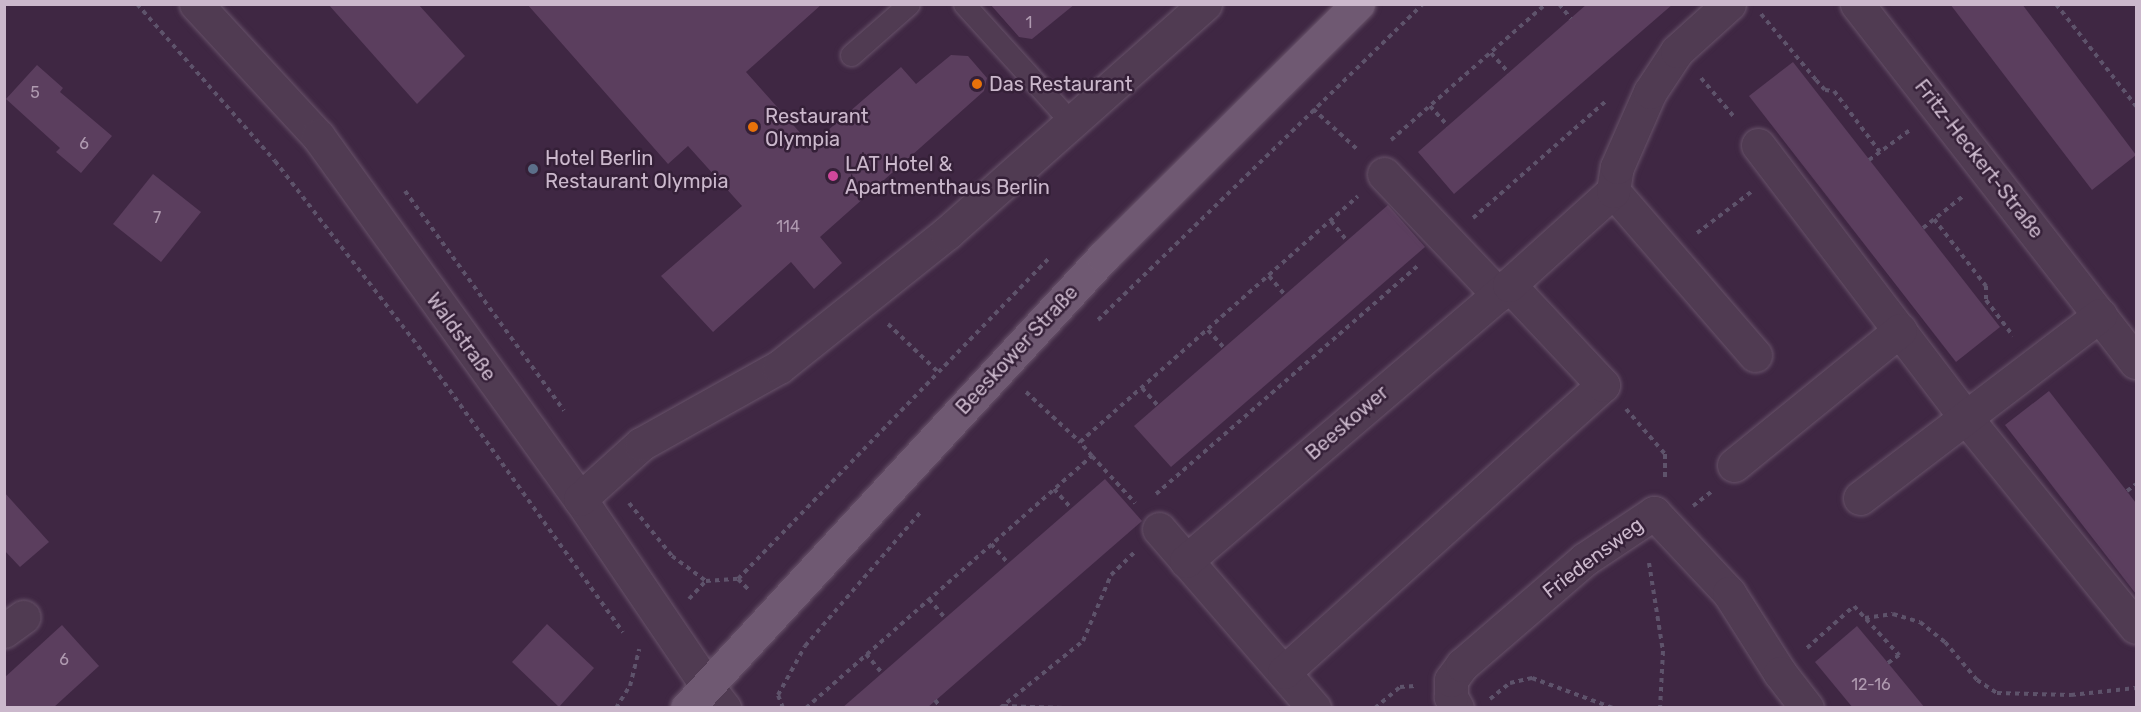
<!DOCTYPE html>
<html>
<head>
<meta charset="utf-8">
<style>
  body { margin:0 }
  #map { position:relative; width:2141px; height:712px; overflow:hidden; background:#3f2743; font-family:Rubik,sans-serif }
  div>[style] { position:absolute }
  .building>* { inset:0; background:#5b3e5e }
  .path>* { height:4px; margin-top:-2px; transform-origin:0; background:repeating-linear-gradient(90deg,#5e536b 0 4.5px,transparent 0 9px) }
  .roads { filter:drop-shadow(0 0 2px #68536a) drop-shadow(0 0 2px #68536a) }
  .service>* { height:21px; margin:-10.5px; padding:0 10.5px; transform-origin:10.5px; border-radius:10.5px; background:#503b52 }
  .minor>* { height:33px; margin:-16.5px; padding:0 16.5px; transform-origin:16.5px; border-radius:16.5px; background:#503b52 }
  .tertiary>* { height:33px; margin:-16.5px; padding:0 16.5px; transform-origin:16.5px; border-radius:16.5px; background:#503b52 }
  .primary>* { height:33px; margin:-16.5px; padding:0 16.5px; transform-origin:16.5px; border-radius:16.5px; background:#6f5972 }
  .dots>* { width:16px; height:16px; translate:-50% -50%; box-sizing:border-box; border:3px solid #352038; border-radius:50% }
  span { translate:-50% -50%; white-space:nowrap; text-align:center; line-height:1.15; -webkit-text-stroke:5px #352038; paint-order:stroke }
  .number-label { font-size:16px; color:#af9ab0 }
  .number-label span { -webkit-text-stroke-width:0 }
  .poi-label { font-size:20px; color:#cbb8cc }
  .left { translate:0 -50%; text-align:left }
  .street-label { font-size:20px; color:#cbb8cc }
  .frame { position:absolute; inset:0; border:6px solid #cbb8cc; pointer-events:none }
</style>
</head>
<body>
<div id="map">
  <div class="building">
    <div style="clip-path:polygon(328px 4px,418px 4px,465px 56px,417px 104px)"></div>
    <div style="clip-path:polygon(527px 4px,822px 4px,746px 72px,811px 145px,901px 67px,916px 84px,951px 55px,968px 56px,987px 78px,984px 91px,820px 237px,842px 263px,814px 289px,791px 262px,713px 332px,661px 276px,742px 206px,688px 146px,668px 164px)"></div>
    <div style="clip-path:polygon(990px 4px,1075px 4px,1032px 39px,1019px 37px)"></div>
    <div style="clip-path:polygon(1587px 4px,1673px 4px,1454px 194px,1418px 152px)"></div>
    <div style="clip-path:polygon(1950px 4px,2022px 4px,2136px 155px,2092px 190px)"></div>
    <div style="clip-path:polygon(1793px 62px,2000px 327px,1956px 362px,1749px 96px)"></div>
    <div style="clip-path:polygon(37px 65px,63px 88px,60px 92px,112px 136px,81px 173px,56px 152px,60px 148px,6px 99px)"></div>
    <div style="clip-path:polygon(153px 174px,201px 212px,161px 262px,113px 224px)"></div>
    <div style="clip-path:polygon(1388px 205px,1425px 247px,1171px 467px,1134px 426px)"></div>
    <div style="clip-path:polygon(2049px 391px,2136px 503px,2136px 594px,2005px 425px)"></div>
    <div style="clip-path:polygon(1105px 479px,1142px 521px,927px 708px,842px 708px)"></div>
    <div style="clip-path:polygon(4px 492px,49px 542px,20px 567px,4px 550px)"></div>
    <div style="clip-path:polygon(547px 624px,594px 668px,559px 707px,512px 662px)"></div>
    <div style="clip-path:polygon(62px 625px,99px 666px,53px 708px,4px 708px,4px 678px)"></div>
    <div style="clip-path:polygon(1857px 626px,1888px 663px,1925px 708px,1853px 708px,1815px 662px)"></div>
  </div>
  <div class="path">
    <div style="left:137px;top:4px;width:209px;rotate:48.7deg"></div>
    <div style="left:275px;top:161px;width:234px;rotate:52.3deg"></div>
    <div style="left:418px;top:346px;width:352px;rotate:54.4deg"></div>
    <div style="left:1559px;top:4px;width:19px;rotate:51deg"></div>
    <div style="left:2056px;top:4px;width:130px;rotate:51.9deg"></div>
    <div style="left:1761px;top:14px;width:86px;rotate:50.2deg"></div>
    <div style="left:1816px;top:80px;width:13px;rotate:48deg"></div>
    <div style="left:1825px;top:90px;width:9px;rotate:6deg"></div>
    <div style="left:1834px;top:91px;width:76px;rotate:53deg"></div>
    <div style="left:1491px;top:53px;width:27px;rotate:48deg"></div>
    <div style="left:1701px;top:78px;width:52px;rotate:49.6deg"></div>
    <div style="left:1430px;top:106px;width:27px;rotate:48deg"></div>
    <div style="left:1313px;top:109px;width:62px;rotate:42.4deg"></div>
    <div style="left:1391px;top:140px;width:206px;rotate:-41.3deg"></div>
    <div style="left:1869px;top:160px;width:51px;rotate:-36.2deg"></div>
    <div style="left:405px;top:191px;width:271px;rotate:54.1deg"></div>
    <div style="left:1473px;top:218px;width:176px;rotate:-41.3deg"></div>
    <div style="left:1934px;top:219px;width:85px;rotate:52.2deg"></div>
    <div style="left:1986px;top:286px;width:14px;rotate:90deg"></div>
    <div style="left:1986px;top:300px;width:45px;rotate:53.1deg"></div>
    <div style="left:1331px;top:221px;width:26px;rotate:51deg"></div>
    <div style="left:1923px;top:228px;width:50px;rotate:-38.5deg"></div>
    <div style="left:1697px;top:233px;width:68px;rotate:-37.2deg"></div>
    <div style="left:1269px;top:276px;width:25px;rotate:50deg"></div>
    <div style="left:1098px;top:320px;width:453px;rotate:-44.2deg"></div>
    <div style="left:888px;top:324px;width:69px;rotate:43.8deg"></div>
    <div style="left:1208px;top:330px;width:24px;rotate:48deg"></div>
    <div style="left:1142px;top:388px;width:24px;rotate:48deg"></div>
    <div style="left:1026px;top:392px;width:74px;rotate:42.8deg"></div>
    <div style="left:1626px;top:409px;width:60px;rotate:49.1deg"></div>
    <div style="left:1665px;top:454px;width:25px;rotate:90deg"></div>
    <div style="left:1092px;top:456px;width:64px;rotate:47.5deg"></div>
    <div style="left:1054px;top:489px;width:25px;rotate:48deg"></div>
    <div style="left:2127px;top:491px;width:11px;rotate:-38deg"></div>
    <div style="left:1156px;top:494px;width:350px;rotate:-41.1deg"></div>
    <div style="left:629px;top:503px;width:68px;rotate:50.9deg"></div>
    <div style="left:672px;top:556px;width:42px;rotate:36.3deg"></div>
    <div style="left:1693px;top:506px;width:23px;rotate:-38deg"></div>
    <div style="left:991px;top:544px;width:25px;rotate:48deg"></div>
    <div style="left:1649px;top:563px;width:89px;rotate:81deg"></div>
    <div style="left:1663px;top:651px;width:57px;rotate:93deg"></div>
    <div style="left:738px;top:579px;width:16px;rotate:45deg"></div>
    <div style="left:689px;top:599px;width:25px;rotate:-47deg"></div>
    <div style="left:706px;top:581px;width:32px;rotate:-4deg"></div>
    <div style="left:738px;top:579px;width:448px;rotate:-45.9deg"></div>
    <div style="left:929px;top:599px;width:25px;rotate:50deg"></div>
    <div style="left:1865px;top:618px;width:28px;rotate:-8deg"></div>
    <div style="left:1893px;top:614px;width:28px;rotate:17deg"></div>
    <div style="left:1920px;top:622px;width:32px;rotate:39deg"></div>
    <div style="left:1945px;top:642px;width:50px;rotate:49.9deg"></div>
    <div style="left:1977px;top:680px;width:24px;rotate:33deg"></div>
    <div style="left:1997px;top:693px;width:74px;rotate:1.5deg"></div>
    <div style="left:2071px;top:695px;width:65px;rotate:-6.1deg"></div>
    <div style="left:1807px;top:648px;width:63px;rotate:-41.8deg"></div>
    <div style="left:1854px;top:606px;width:67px;rotate:47.4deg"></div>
    <div style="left:1899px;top:655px;width:14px;rotate:144deg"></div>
    <div style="left:866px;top:654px;width:25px;rotate:50deg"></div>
    <div style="left:1490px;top:699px;width:26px;rotate:-39deg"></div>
    <div style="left:1510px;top:683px;width:23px;rotate:-13deg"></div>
    <div style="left:1532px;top:678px;width:86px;rotate:20.3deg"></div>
    <div style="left:935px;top:700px;width:10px;rotate:53deg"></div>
    <div style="left:1003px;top:706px;width:61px;rotate:1.9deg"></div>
    <div style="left:616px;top:708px;width:26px;rotate:-58deg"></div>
    <div style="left:630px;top:686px;width:38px;rotate:-76deg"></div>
    <div style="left:783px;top:708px;width:14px;rotate:-111deg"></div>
    <div style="left:778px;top:695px;width:56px;rotate:-61.1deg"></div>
    <div style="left:805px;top:646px;width:176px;rotate:-49.2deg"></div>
    <div style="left:806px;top:708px;width:381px;rotate:-41.4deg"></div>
    <div style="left:1092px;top:456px;width:18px;rotate:-131deg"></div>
    <div style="left:1080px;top:442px;width:371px;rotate:-41.5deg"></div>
    <div style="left:1000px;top:708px;width:107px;rotate:-38.9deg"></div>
    <div style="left:1083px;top:641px;width:72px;rotate:-67deg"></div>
    <div style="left:1111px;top:575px;width:32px;rotate:-44deg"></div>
    <div style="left:1375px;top:708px;width:33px;rotate:-40deg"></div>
    <div style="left:1400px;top:687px;width:15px;rotate:-4deg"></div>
  </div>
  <div class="roads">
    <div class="service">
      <div style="left:964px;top:4px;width:161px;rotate:47.8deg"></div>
      <div style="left:851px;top:55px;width:77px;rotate:-41.3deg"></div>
    </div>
    <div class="minor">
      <div style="left:196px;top:4px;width:180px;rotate:47.3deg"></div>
      <div style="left:318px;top:136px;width:448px;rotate:54.2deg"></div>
      <div style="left:580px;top:499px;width:226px;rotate:55.8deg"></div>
      <div style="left:1857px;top:4px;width:454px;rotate:52.1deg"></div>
      <div style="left:1758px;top:145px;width:343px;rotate:52.7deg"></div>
      <div style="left:1966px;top:418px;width:269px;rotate:50.9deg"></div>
      <div style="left:1384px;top:174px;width:166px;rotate:46.5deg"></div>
      <div style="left:1613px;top:191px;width:217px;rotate:49.1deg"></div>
      <div style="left:1734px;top:465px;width:214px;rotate:-39.1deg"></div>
      <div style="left:1860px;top:498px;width:302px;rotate:-37.3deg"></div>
      <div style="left:580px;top:499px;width:82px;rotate:-42deg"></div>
      <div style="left:641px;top:444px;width:158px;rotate:-29.2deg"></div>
      <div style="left:779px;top:367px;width:215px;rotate:-38.6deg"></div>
      <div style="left:947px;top:233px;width:345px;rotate:-41.6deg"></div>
      <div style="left:1159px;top:529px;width:237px;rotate:49.1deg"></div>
      <div style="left:1186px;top:561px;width:425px;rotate:-40.5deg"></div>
      <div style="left:4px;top:631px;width:24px;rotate:-36deg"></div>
      <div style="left:1284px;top:672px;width:429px;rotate:-42deg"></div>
      <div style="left:1603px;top:385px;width:137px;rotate:-133.2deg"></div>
      <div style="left:1509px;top:285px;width:140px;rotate:-42.1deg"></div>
      <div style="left:1613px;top:191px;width:24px;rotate:-81deg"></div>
      <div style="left:1617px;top:167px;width:82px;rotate:-66.3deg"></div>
      <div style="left:1650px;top:92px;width:49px;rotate:-56.6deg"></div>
      <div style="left:1677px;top:51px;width:70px;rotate:-42.1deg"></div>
      <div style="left:1457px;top:708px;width:13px;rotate:-119deg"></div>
      <div style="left:1451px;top:697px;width:17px;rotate:-90deg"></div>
      <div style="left:1451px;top:680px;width:19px;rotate:-54deg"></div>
      <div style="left:1462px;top:665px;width:162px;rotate:-40.8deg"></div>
      <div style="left:1585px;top:559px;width:83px;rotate:-33.7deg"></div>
      <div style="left:1654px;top:513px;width:110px;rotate:46.8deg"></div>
      <div style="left:1729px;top:593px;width:95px;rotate:57.5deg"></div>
      <div style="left:1780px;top:673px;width:44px;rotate:52.4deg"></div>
    </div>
    <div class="tertiary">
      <div style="left:707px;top:686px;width:28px;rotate:52deg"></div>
    </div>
    <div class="primary">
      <div style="left:687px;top:708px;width:615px;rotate:-47.31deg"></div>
      <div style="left:1104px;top:256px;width:358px;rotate:-44.8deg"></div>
    </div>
  </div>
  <div class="dots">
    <div style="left:977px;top:84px;background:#e8710a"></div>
    <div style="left:753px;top:127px;background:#e8710a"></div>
    <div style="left:533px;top:169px;background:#5c6f8a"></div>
    <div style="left:833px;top:176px;background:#d1479c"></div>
  </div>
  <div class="number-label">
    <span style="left:1029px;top:23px">1</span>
    <span style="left:35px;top:93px">5</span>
    <span style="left:84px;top:144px">6</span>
    <span style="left:157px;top:218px">7</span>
    <span style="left:788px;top:227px">114</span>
    <span style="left:64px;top:660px">6</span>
    <span style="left:1871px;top:685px">12-16</span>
  </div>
  <div class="poi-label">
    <span class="left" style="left:989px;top:84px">Das Restaurant</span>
    <span class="left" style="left:765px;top:128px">Restaurant<br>Olympia</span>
    <span class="left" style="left:545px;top:170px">Hotel Berlin<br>Restaurant Olympia</span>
    <span class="left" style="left:845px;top:176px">LAT Hotel &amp;<br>Apartmenthaus Berlin</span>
  </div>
  <div class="street-label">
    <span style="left:1979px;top:159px;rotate:52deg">Fritz-Heckert-Straße</span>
    <span style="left:461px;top:337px;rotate:54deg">Waldstraße</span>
    <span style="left:1017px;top:350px;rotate:-47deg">Beeskower Straße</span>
    <span style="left:1347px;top:423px;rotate:-41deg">Beeskower</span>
    <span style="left:1593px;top:558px;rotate:-37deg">Friedensweg</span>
  </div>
  <div class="frame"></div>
</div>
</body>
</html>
